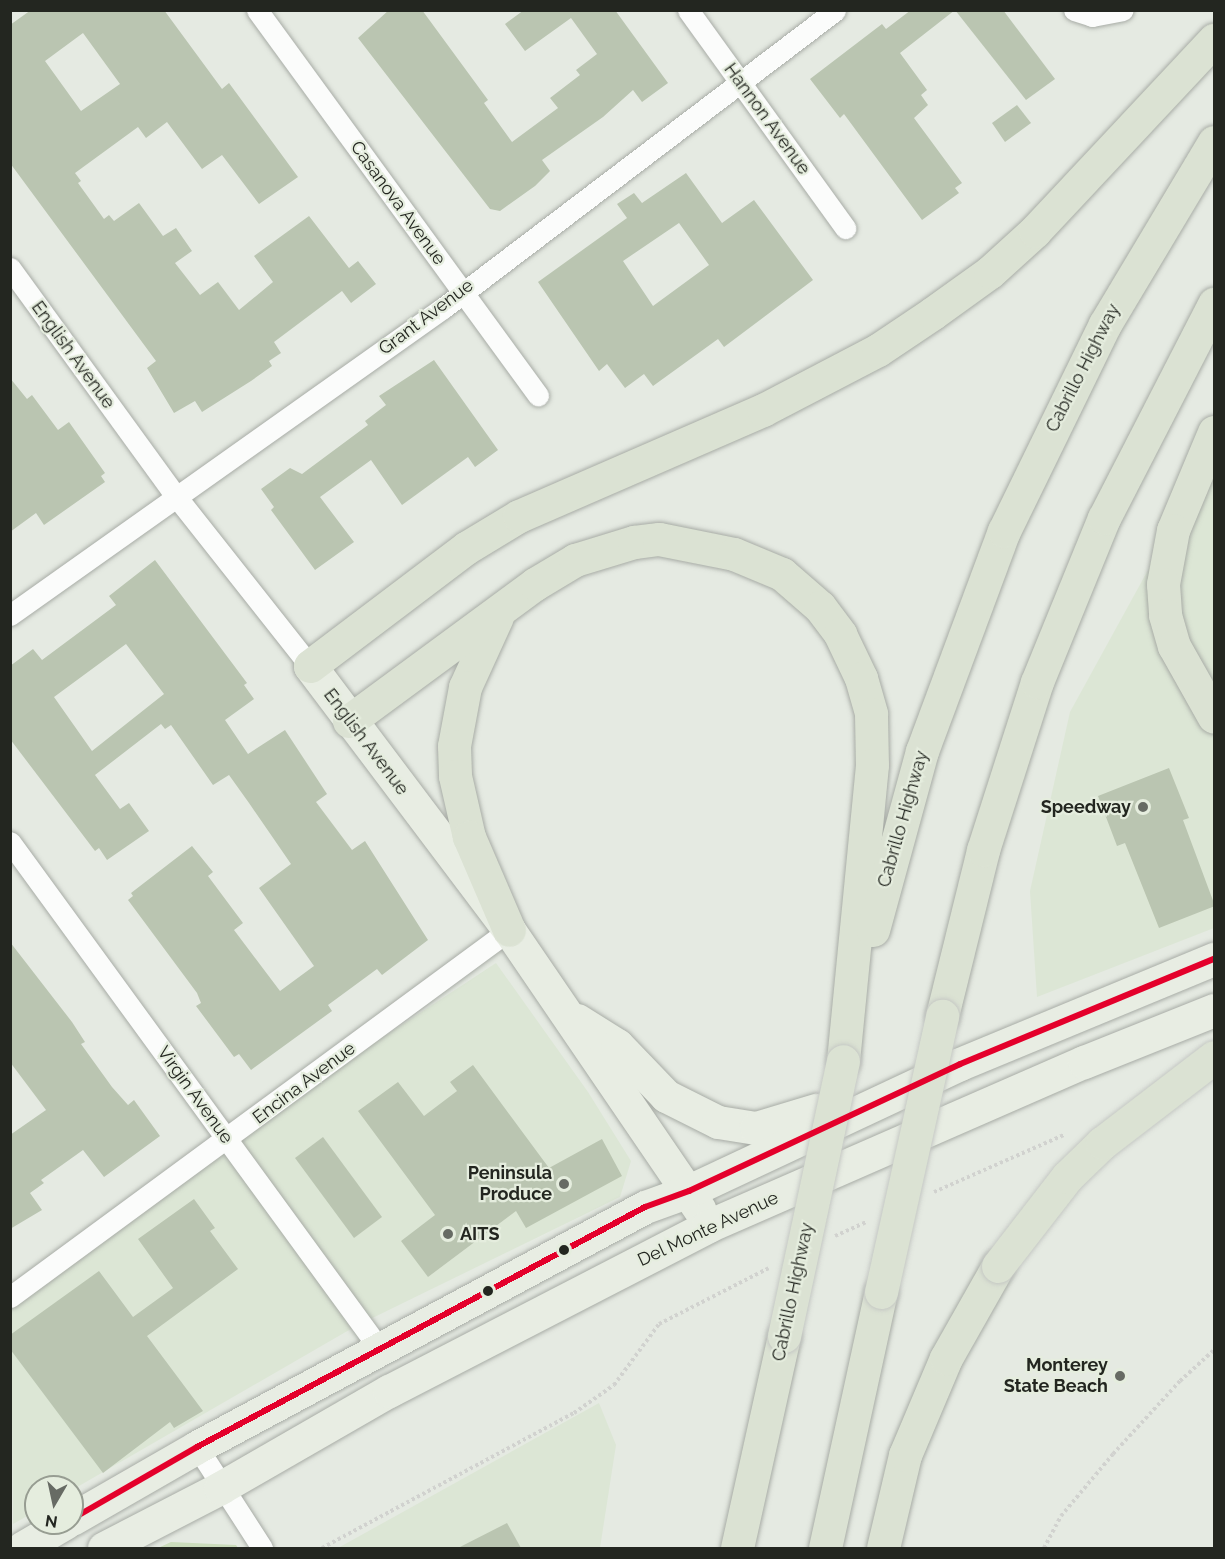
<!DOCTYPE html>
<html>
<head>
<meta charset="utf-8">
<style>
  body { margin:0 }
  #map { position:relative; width:1225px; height:1559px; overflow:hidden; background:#e5eae2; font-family:Raleway,sans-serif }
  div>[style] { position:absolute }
  .built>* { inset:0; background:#dce6d5 }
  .green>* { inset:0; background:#cbdcbc }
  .building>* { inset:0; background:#bac5b1 }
  .path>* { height:4px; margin-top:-2px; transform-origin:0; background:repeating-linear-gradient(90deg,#d1d2cf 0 3px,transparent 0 6px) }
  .roads { filter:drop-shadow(0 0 2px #a8aca6) drop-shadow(0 0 2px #a8aca6) }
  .minor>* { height:21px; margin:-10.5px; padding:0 10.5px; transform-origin:10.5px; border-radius:10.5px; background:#fbfcfb }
  .primary>* { height:33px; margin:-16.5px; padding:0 16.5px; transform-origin:16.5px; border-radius:16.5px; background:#e8ede3 }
  .motorway>* { height:33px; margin:-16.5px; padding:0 16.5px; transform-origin:16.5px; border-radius:16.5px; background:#dbe2d3 }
  .bridges { filter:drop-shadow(0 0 2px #c5c8c4) drop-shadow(0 0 2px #c5c8c4) }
  .motorway-bridge>* { height:33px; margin:-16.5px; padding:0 16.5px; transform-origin:16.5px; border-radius:16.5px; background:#dbe2d3 }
  .bus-1>* { height:6px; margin:-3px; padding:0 3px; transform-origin:3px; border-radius:3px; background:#e4002b }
  .dots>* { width:16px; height:16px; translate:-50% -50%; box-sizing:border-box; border:3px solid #e5edde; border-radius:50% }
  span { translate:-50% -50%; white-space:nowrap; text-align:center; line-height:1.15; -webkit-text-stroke:4.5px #e5edde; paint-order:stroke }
  .street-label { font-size:18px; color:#232620 }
  .poi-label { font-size:18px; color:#232620; font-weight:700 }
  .right { translate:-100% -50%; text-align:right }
  .left { translate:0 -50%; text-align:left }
  .frame { position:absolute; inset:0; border:12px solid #232620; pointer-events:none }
  .north { position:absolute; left:24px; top:1475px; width:60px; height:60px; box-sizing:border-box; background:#e5edde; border:2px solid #979d92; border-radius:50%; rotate:189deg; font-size:16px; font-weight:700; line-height:24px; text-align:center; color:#232620 }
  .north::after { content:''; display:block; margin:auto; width:21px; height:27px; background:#676b64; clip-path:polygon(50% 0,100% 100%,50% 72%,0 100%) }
</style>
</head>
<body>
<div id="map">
  <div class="built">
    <div style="clip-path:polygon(1214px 450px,1214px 928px,1037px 997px,1030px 891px,1070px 712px)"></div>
    <div style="clip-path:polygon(496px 963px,588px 1092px,631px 1161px,620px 1197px,356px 1326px,72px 1490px,72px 1487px,36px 1487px,36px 1511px,13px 1524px,11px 1297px,228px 1139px)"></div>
    <div style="clip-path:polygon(599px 1403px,616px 1445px,600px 1548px,338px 1548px)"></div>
  </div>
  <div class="green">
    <div style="clip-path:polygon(171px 1542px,236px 1545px,238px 1548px,158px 1548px)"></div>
  </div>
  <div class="building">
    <div style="clip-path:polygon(evenodd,31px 10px,164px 10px,222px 89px,229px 83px,298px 177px,259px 204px,222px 155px,202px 169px,167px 122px,146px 138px,138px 127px,75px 173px,81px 181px,78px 183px,104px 219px,109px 215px,114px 221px,139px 203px,163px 236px,176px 228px,192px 251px,175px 263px,200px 295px,218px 282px,239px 310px,273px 282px,254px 256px,309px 216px,349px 268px,358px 261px,376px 284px,351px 303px,342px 291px,274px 342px,281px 353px,269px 361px,272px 366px,251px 381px,202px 412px,195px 401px,174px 413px,147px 368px,156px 361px,10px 163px,10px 25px,31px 10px,83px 33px,120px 84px,81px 111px,45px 61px,83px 33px)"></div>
    <div style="clip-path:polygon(389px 10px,422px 10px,488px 100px,484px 103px,512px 142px,558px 108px,550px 98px,580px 75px,576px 70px,597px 54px,571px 18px,525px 51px,505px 24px,524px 10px,615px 10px,668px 83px,642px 102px,633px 90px,603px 117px,542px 160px,550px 171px,535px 186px,500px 211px,490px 209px,358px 38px)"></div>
    <div style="clip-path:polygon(911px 10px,955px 10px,900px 53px,927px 90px,921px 95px,928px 105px,914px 118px,962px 183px,955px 188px,959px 193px,922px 220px,844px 114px,840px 118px,810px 79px,882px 24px,886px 29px)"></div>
    <div style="clip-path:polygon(955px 10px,1003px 10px,1055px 79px,1026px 100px)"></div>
    <div style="clip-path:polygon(1017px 105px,1031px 123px,1005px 142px,992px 123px)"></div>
    <div style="clip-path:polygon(evenodd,686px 173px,722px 223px,754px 200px,813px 280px,724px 347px,718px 339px,653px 386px,644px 374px,625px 388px,607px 364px,599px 371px,538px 282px,627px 218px,617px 204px,634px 193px,642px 203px,686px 173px,679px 223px,709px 265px,653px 306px,623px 261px,679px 223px)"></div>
    <div style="clip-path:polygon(434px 360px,498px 450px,475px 467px,468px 457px,402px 505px,371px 460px,320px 497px,354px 542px,315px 570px,271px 510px,274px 507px,261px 489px,290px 468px,302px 474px,368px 425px,365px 421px,386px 405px,379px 396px)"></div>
    <div style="clip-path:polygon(10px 378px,27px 399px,32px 395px,58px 430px,69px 422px,105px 473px,101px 476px,105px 482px,44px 525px,36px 513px,10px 532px)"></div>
    <div style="clip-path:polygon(evenodd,155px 560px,247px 683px,244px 685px,254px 699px,225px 720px,248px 754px,285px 730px,327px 794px,316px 802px,352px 850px,365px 841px,428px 940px,382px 975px,377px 969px,328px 1005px,332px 1011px,251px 1070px,239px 1054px,234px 1057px,196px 1006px,201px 1003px,197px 993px,128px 900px,133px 896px,131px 893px,192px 846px,213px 872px,208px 876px,243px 923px,234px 930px,280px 991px,314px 966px,259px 888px,291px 864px,249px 803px,229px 775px,213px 785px,171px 725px,165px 729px,161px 724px,95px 775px,120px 809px,129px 803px,149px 831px,107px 860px,99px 848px,95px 851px,10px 739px,10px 666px,33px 649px,42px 660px,116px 605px,109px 596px,155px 560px,126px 644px,164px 694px,92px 751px,54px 697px,126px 644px)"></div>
    <div style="clip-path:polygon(1169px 768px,1189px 818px,1183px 820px,1215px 906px,1159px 928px,1125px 843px,1117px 846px,1098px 796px)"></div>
    <div style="clip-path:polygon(10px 942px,72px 1022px,85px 1042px,81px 1044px,112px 1087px,128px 1105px,134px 1100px,160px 1136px,104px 1177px,83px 1150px,41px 1180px,44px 1183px,30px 1193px,42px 1210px,10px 1229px,10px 1135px,46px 1110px,10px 1062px)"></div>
    <div style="clip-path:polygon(473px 1065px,549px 1168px,602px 1139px,622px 1176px,526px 1228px,516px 1211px,428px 1277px,401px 1241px,435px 1215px,358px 1111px,398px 1082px,424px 1116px,457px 1091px,450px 1082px)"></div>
    <div style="clip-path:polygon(323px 1137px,382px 1217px,354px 1238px,295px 1158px)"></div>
    <div style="clip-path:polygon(194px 1199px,215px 1228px,210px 1231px,238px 1269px,147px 1336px,203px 1411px,174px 1428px,170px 1422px,103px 1473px,10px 1349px,10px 1335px,99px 1271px,133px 1317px,173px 1288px,138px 1239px)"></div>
    <div style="clip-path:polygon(507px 1523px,521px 1548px,458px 1548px)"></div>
  </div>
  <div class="path">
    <div style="left:934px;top:1192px;width:142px;rotate:-23.7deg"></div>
    <div style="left:835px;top:1236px;width:34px;rotate:-24deg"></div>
    <div style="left:322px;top:1548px;width:286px;rotate:-28.2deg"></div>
    <div style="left:574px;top:1413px;width:49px;rotate:-35deg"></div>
    <div style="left:614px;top:1385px;width:76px;rotate:-53.6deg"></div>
    <div style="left:659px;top:1324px;width:123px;rotate:-27deg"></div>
    <div style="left:1044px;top:1548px;width:36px;rotate:-62deg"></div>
    <div style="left:1061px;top:1516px;width:81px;rotate:-50deg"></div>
    <div style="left:1113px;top:1454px;width:99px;rotate:-47.5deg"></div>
    <div style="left:1180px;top:1381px;width:46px;rotate:-42.4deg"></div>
  </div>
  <div class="roads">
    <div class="minor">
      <div style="left:257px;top:10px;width:477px;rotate:53.9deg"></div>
      <div style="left:688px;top:10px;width:269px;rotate:54.2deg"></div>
      <div style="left:1074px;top:10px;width:19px;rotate:18deg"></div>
      <div style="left:1092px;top:16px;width:31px;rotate:-11deg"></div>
      <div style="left:10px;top:268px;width:281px;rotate:54deg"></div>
      <div style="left:175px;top:495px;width:218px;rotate:51.7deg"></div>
      <div style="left:10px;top:615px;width:531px;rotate:-35.34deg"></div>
      <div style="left:443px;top:308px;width:492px;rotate:-37.2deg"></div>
      <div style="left:10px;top:842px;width:626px;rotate:53.9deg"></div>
      <div style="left:10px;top:1297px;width:619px;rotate:-36.33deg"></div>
      <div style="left:197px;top:1447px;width:120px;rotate:57.2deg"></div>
    </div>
    <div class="primary">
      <div style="left:310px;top:666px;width:331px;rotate:53deg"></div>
      <div style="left:509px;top:930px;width:338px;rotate:55.7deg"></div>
      <div style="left:577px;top:1020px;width:47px;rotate:32deg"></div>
      <div style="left:617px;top:1045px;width:71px;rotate:46.1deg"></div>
      <div style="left:666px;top:1096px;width:58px;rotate:26.6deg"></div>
      <div style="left:718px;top:1122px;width:38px;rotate:9deg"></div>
      <div style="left:756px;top:1128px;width:63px;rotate:-16.7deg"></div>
      <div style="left:72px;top:1519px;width:144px;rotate:-29.9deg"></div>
      <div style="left:197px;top:1447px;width:508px;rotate:-28.18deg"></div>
      <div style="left:645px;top:1207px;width:47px;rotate:-20deg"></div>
      <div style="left:689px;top:1191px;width:299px;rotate:-25.1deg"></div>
      <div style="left:960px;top:1064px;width:275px;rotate:-22.5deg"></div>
      <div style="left:22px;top:1548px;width:50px;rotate:-30.2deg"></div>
      <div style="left:104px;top:1548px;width:131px;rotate:-27.3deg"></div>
      <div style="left:220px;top:1488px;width:195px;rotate:-29.9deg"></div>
      <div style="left:389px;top:1391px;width:359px;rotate:-27.3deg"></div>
      <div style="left:708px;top:1226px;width:410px;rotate:-23.6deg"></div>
      <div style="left:1084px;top:1062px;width:140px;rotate:-21.8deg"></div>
    </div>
    <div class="motorway">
      <div style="left:1214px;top:432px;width:106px;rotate:112.7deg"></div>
      <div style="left:1173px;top:530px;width:55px;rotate:100.5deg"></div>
      <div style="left:1163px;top:584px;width:31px;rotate:86deg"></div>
      <div style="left:1165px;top:615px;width:32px;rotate:74deg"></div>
      <div style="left:1174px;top:646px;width:81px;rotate:60.6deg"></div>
      <div style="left:497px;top:617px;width:77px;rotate:114.6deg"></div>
      <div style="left:465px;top:687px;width:60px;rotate:100.6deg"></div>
      <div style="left:454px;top:746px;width:30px;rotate:88deg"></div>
      <div style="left:455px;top:776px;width:63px;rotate:77.1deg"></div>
      <div style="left:469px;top:837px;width:101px;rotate:66.7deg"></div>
      <div style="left:310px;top:666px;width:196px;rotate:-37.1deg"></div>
      <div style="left:466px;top:548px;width:62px;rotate:-31.1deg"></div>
      <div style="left:519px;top:516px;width:266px;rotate:-23.5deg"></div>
      <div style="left:763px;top:410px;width:130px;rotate:-27.6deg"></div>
      <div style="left:878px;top:350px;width:66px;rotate:-33.9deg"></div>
      <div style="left:933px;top:313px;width:70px;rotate:-35.7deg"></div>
      <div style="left:990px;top:272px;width:61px;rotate:-42.3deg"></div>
      <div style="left:1035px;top:231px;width:262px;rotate:-46.9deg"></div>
      <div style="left:349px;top:721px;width:231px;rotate:-36.4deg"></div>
      <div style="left:535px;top:584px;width:47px;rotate:-31deg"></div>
      <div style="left:575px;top:560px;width:62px;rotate:-17deg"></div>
      <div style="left:634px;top:542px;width:25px;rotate:-7deg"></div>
      <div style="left:659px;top:539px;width:76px;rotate:11.3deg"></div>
      <div style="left:734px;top:554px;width:52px;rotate:22.6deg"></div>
      <div style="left:782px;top:574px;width:50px;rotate:41deg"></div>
      <div style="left:820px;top:607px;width:34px;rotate:53deg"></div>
      <div style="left:840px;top:634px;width:49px;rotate:64.5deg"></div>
      <div style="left:861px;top:678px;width:37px;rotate:74deg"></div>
      <div style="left:871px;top:714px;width:51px;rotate:88.9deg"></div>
      <div style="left:872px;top:765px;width:297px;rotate:95.6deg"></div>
      <div style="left:873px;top:930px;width:186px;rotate:-74.7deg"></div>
      <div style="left:922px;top:751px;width:235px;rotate:-69.6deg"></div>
      <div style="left:1004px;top:531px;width:230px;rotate:-64deg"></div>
      <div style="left:1105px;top:324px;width:212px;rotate:-59.1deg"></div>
      <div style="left:942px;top:1016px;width:171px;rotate:-76.1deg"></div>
      <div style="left:983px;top:850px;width:176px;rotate:-72.2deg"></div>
      <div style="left:1037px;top:682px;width:177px;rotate:-67.8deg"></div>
      <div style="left:1104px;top:518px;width:241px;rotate:-62.8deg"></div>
      <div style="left:737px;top:1548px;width:217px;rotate:-77.5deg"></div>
      <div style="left:825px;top:1548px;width:262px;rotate:-77.7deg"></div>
      <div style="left:883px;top:1548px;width:96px;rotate:-76.7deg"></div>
      <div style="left:905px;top:1455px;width:105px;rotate:-67.1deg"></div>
      <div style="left:946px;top:1358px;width:106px;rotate:-60.5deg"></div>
    </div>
  </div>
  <div class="bridges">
    <div class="motorway-bridge">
      <div style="left:998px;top:1266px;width:113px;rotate:-52.2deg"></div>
      <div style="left:1067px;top:1177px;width:49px;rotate:-44.2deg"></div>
      <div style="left:1102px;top:1143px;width:141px;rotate:-37.5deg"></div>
      <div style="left:881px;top:1292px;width:283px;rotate:-77.5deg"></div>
      <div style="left:784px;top:1336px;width:281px;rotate:-77.9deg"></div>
    </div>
  </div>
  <div class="bus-1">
    <div style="left:72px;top:1519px;width:144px;rotate:-29.9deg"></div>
    <div style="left:197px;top:1447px;width:508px;rotate:-28.18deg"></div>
    <div style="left:645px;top:1207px;width:47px;rotate:-20deg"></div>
    <div style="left:689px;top:1191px;width:299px;rotate:-25.1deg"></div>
    <div style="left:960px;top:1064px;width:275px;rotate:-22.5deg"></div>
  </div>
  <div class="dots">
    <div style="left:1143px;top:807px;background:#676b64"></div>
    <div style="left:564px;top:1184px;background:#676b64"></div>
    <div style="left:448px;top:1234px;background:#676b64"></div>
    <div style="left:564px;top:1250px;background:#232620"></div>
    <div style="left:488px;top:1291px;background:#232620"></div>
    <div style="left:1120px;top:1376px;background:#676b64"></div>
  </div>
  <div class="street-label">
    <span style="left:767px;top:119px;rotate:54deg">Hannon Avenue</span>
    <span style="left:398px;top:203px;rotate:54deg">Casanova Avenue</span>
    <span style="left:426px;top:317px;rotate:-37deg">Grant Avenue</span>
    <span style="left:73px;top:355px;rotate:54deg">English Avenue</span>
    <span style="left:1083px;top:368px;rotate:-63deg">Cabrillo Highway</span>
    <span style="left:366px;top:742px;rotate:53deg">English Avenue</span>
    <span style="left:903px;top:819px;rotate:-74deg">Cabrillo Highway</span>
    <span style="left:304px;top:1083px;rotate:-37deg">Encina Avenue</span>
    <span style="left:195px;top:1095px;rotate:54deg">Virgin Avenue</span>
    <span style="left:708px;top:1229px;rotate:-25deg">Del Monte Avenue</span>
    <span style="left:793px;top:1292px;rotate:-78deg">Cabrillo Highway</span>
  </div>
  <div class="poi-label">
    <span class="right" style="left:1131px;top:807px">Speedway</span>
    <span class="right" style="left:552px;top:1184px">Peninsula<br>Produce</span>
    <span class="left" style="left:460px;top:1234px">AITS</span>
    <span class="right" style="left:1108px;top:1376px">Monterey<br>State Beach</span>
  </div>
  <div class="frame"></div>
  <div class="north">N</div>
</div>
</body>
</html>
